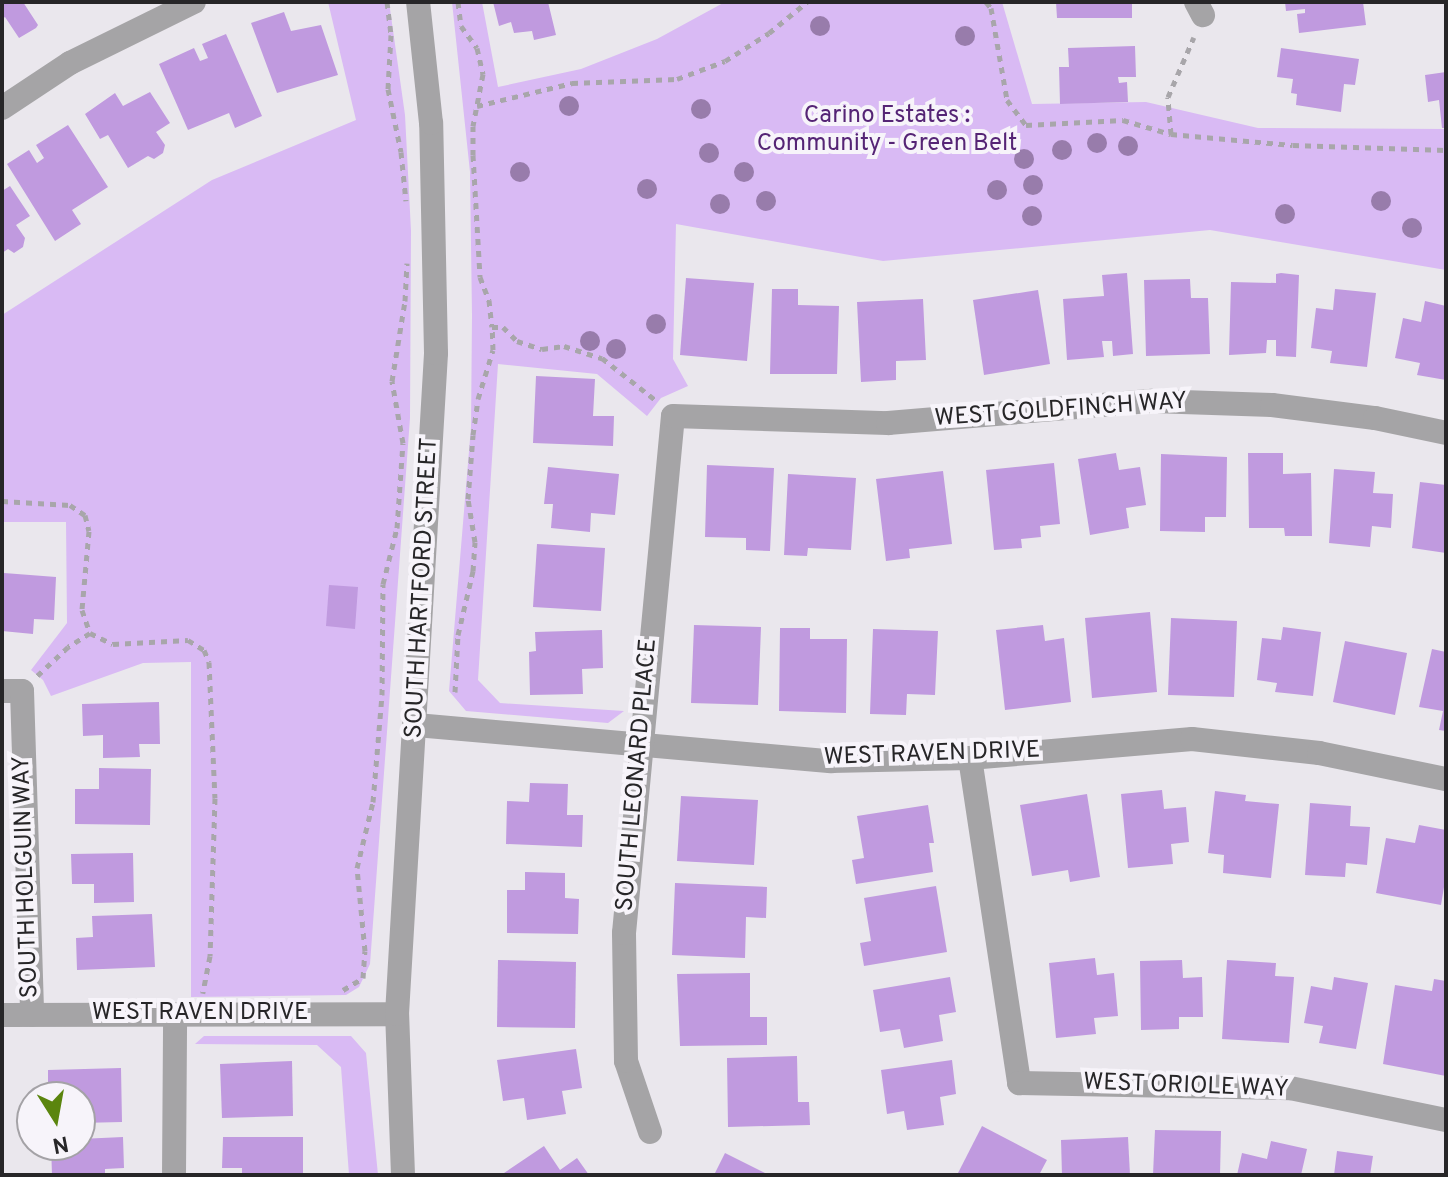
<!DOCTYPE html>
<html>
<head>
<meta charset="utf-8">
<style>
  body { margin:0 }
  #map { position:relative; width:1448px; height:1177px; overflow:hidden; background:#eae7ed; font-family:Overpass,sans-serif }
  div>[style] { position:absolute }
  .green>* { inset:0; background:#d9baf4 }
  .building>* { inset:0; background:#c09adf }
  .path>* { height:5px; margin-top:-2.5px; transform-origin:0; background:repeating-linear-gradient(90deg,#a8a6aa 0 6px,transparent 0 12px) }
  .minor>* { height:24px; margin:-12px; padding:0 12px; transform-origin:12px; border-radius:12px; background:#a5a4a6 }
  .trees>* { width:20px; height:20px; margin:-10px; border-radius:50%; background:#987cab }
  span { translate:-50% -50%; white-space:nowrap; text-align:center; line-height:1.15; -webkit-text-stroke:8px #f7f4fa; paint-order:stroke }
  .park-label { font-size:24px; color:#552475 }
  .street-label { font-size:24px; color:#272628 }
  .frame { position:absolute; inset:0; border:4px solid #272628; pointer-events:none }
  .north { position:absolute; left:16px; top:1081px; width:80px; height:80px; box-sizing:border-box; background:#f7f4fa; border:2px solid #a4a2a6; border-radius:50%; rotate:169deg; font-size:22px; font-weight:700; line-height:32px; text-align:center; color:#272628 }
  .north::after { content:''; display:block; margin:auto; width:28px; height:36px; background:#5b850e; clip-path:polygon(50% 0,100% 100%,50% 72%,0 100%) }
</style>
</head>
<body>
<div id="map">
  <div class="green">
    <div style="clip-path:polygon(328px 2px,389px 2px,405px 115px,411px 231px,410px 418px,370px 964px,359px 987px,346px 995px,191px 997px,191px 662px,143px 663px,51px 696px,43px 680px,31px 670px,67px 623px,66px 522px,2px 522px,2px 315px,212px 180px,356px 120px)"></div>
    <div style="clip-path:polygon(452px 2px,482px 2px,498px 87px,581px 69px,657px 39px,725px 2px,1002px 2px,1032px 104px,1146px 102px,1258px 128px,1446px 129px,1446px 270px,1210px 230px,883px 261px,676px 224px,673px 359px,688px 386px,661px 398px,647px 416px,597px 374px,498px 364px,478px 680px,500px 703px,624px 711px,608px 723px,466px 711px,449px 691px,471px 427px,472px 315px,470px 172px)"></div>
    <div style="clip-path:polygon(204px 1036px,351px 1036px,366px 1053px,378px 1175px,349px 1175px,341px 1067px,317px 1045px,195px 1044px)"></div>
  </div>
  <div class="building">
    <div style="clip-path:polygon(2px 2px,23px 2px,38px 25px,36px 28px,19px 38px,5px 17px,2px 19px)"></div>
    <div style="clip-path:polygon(493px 2px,548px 2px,556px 35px,534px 40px,532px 31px,514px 33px,511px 22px,499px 26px)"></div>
    <div style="clip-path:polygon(1056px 2px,1132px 2px,1132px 18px,1057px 18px)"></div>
    <div style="clip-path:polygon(1285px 2px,1363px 2px,1366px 25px,1299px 33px,1297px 14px,1305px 13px,1305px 9px,1286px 11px)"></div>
    <div style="clip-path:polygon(284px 12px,291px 31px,321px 25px,338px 75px,277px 93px,251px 23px)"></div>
    <div style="clip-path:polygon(226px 34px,262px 116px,235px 128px,229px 113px,188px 130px,159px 64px,194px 48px,200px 61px,208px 58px,202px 44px)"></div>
    <div style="clip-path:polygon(1135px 46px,1136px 77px,1118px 77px,1119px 83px,1127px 82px,1128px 102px,1060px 104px,1059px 67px,1069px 67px,1068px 48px)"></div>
    <div style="clip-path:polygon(1281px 48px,1359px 59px,1355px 85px,1344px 84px,1341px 112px,1296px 105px,1297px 94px,1291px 93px,1293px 79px,1277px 77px)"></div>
    <div style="clip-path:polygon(1446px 72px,1446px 128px,1442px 128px,1439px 100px,1428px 102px,1425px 75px)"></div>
    <div style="clip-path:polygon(150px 92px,170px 123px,156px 132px,165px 145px,163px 153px,154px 159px,148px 156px,128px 168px,108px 135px,100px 139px,85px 114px,115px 93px,123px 106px)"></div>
    <div style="clip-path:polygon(68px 125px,108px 187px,72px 210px,81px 224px,55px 241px,7px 164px,29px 150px,37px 163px,44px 158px,36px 145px)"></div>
    <div style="clip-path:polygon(10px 186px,30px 216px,16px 225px,25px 238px,23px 247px,14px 253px,8px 249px,2px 253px,2px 191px)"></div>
    <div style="clip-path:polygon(1127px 273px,1133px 354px,1113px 356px,1112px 341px,1102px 341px,1104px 357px,1067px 360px,1063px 299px,1104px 296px,1102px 275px)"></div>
    <div style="clip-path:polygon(1281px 273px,1299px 275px,1296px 357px,1276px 356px,1276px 340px,1267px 340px,1266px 353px,1229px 355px,1231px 282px,1276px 283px,1276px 274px)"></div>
    <div style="clip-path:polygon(686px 278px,754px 283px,747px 361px,680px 355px)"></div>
    <div style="clip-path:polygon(1190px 279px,1191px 298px,1208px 298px,1210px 354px,1146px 356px,1144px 280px)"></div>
    <div style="clip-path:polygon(772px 289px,798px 289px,798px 305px,839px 306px,837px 374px,770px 374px)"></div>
    <div style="clip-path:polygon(1335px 289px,1376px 293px,1367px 367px,1330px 363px,1332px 351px,1311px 348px,1316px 308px,1333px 310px)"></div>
    <div style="clip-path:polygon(1038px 290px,1050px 364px,984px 375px,973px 300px)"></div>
    <div style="clip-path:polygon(923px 299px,926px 360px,896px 361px,896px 380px,861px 382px,857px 302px)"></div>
    <div style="clip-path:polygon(1425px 301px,1446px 306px,1446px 380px,1417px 375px,1420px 363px,1395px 358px,1403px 318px,1421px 322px)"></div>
    <div style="clip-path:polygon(536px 376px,595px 379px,593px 416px,614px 416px,613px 446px,533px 443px)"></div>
    <div style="clip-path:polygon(1116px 453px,1119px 470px,1140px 467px,1146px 505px,1126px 508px,1129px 528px,1090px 535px,1078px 459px)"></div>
    <div style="clip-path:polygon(1248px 453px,1283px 453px,1283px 474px,1311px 473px,1312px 536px,1285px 536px,1284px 528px,1249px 528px)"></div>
    <div style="clip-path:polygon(1161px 454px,1227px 457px,1226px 517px,1205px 517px,1205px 532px,1160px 531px)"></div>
    <div style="clip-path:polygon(1054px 463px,1060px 524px,1040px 526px,1041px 537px,1021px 539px,1022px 548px,994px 550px,986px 470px)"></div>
    <div style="clip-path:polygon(707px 465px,774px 468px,770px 551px,746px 550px,746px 538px,705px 537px)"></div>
    <div style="clip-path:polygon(548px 467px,619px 474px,615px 515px,591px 513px,590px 532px,551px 528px,553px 504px,544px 504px)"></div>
    <div style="clip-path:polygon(1334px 469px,1375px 472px,1373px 493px,1393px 494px,1391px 528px,1372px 526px,1370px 547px,1329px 543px)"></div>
    <div style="clip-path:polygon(943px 471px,952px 544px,909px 549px,910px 558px,886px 561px,876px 479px)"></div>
    <div style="clip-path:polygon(788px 474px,856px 478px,851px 550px,808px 548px,807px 556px,784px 555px)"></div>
    <div style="clip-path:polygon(1420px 482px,1446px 485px,1446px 553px,1412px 548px)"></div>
    <div style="clip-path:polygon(537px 544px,605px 548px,601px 611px,533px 607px)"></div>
    <div style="clip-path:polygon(4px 573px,56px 577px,54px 620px,34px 619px,33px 634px,2px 631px)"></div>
    <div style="clip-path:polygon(329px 585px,358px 587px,355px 629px,326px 626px)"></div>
    <div style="clip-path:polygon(1150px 612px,1157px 692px,1092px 698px,1085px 618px)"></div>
    <div style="clip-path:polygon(1171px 618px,1237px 621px,1234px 697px,1168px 695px)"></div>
    <div style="clip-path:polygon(694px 625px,761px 627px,758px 705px,691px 703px)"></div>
    <div style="clip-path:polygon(1043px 625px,1045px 641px,1064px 638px,1071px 702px,1005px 710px,996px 630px)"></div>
    <div style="clip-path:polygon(1283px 627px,1321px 632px,1313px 696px,1275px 692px,1277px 683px,1257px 680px,1262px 638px,1281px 640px)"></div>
    <div style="clip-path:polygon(780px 628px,810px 628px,810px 639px,847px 639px,846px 713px,779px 711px)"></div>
    <div style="clip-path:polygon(873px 629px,938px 631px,935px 695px,907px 694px,906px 715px,870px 714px)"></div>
    <div style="clip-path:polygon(602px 630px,603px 668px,582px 669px,583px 694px,530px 695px,529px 652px,536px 651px,535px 632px)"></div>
    <div style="clip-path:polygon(1345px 641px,1407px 653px,1395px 715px,1333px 702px)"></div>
    <div style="clip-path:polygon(1432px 649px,1446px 652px,1446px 731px,1439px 730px,1443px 711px,1419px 707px)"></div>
    <div style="clip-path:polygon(159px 702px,160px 744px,139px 744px,140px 757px,103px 758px,103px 735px,83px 736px,82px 704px)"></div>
    <div style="clip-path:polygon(99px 768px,151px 769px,150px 825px,75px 824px,75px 789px,99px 789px)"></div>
    <div style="clip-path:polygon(530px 783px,568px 784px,567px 815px,583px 815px,582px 847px,506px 844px,507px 801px,529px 802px)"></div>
    <div style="clip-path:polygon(1162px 790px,1164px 809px,1186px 807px,1189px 842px,1171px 844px,1173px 864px,1128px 868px,1121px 794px)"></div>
    <div style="clip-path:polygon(1215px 791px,1246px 795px,1245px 801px,1279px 804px,1271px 878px,1223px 873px,1224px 855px,1208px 853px)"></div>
    <div style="clip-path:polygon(1087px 794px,1100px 877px,1070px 882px,1068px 870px,1032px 876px,1020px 805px)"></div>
    <div style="clip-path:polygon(681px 796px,758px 800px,754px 865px,677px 861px)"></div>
    <div style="clip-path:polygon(1310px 803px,1351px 806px,1350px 826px,1370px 827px,1367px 865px,1346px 863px,1345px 877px,1305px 875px)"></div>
    <div style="clip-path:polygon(928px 805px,934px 843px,929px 843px,933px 872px,856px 884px,852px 860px,864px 858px,857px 816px)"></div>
    <div style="clip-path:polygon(1419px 825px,1446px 830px,1446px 875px,1441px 905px,1376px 893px,1386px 838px,1415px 843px)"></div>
    <div style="clip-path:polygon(133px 853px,134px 902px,94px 903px,94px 884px,72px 884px,71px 854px)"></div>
    <div style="clip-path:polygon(525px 872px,565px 873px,565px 898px,579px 899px,578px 934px,507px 933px,507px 890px,525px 890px)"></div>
    <div style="clip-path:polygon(675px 883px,767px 887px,766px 918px,746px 917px,745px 958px,672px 955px)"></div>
    <div style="clip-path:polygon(936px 886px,947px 952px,864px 966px,860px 943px,871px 941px,864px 898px)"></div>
    <div style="clip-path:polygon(152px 914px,155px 967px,77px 970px,76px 938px,93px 937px,92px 916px)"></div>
    <div style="clip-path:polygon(1095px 958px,1097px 975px,1114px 973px,1118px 1016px,1094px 1018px,1096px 1034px,1056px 1038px,1049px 963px)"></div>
    <div style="clip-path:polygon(498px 960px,576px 962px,575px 1028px,497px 1027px)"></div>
    <div style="clip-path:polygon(1182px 960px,1183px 978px,1202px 977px,1203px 1017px,1179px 1017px,1179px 1029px,1141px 1030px,1140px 961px)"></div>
    <div style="clip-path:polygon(1227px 960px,1276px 963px,1275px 976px,1294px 977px,1289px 1043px,1222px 1039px)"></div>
    <div style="clip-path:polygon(750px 973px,750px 1017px,767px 1017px,767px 1045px,680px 1046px,677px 974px)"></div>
    <div style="clip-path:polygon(950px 977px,956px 1012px,939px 1015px,943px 1041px,904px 1048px,900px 1029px,880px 1032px,873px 990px)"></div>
    <div style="clip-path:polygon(1334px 977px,1368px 983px,1356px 1049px,1319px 1043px,1323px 1026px,1304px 1023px,1311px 986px,1332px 990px)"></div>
    <div style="clip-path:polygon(1434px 979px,1446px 981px,1446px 1076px,1383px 1064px,1395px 985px,1432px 991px)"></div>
    <div style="clip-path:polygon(576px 1049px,582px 1088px,562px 1091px,566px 1114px,527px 1120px,524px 1098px,503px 1101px,497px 1060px)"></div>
    <div style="clip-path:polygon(797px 1056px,798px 1102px,809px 1102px,810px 1125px,728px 1127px,727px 1058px)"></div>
    <div style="clip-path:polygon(952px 1060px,956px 1094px,940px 1097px,944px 1125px,907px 1130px,904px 1111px,887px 1114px,881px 1070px)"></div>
    <div style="clip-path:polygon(292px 1061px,293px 1116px,222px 1118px,220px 1064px)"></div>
    <div style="clip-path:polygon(121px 1068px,122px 1122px,80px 1123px,80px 1097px,48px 1097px,48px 1070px)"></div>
    <div style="clip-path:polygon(982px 1126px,1047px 1160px,1039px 1175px,957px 1175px)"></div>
    <div style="clip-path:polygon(1155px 1130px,1221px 1131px,1220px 1175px,1153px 1175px)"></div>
    <div style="clip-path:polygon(123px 1137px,124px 1168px,105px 1169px,105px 1175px,52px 1175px,51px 1145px,80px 1145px,80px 1139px)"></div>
    <div style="clip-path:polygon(223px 1137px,303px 1137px,303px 1175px,242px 1175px,242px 1168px,222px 1168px)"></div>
    <div style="clip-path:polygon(1128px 1137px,1130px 1175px,1062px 1175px,1061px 1140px)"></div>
    <div style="clip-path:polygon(1271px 1141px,1307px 1149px,1301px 1175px,1237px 1175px,1242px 1153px,1267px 1159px)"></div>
    <div style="clip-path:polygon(544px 1146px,560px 1170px,577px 1158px,589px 1175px,501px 1175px)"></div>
    <div style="clip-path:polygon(1337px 1151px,1373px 1156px,1370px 1175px,1334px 1175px)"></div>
    <div style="clip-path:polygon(725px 1153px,769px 1175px,714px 1175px)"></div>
  </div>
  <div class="path">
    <div style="left:387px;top:2px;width:33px;rotate:83deg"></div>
    <div style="left:391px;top:35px;width:54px;rotate:93.2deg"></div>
    <div style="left:388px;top:89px;width:64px;rotate:78.3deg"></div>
    <div style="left:401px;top:152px;width:49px;rotate:84.2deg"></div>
    <div style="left:458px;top:2px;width:24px;rotate:83deg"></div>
    <div style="left:461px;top:26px;width:27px;rotate:54deg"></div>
    <div style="left:477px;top:48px;width:27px;rotate:77deg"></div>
    <div style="left:483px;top:74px;width:53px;rotate:100.9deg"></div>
    <div style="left:473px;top:126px;width:29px;rotate:90deg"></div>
    <div style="left:473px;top:155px;width:122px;rotate:86.7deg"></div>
    <div style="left:480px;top:277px;width:25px;rotate:69deg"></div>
    <div style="left:489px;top:300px;width:27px;rotate:84deg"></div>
    <div style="left:492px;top:327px;width:11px"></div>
    <div style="left:503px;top:327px;width:20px;rotate:45deg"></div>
    <div style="left:517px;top:341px;width:26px;rotate:18deg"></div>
    <div style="left:542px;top:349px;width:22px;rotate:-8deg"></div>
    <div style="left:564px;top:346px;width:40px;rotate:18deg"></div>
    <div style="left:602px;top:358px;width:71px;rotate:38.2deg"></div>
    <div style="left:986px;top:2px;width:8px;rotate:50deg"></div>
    <div style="left:991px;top:8px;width:93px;rotate:80.1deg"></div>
    <div style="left:1007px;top:100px;width:31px;rotate:53deg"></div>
    <div style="left:1026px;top:125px;width:97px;rotate:-3deg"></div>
    <div style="left:1123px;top:120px;width:50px;rotate:16.3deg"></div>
    <div style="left:1171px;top:134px;width:122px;rotate:5.2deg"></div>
    <div style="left:1293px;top:145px;width:153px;rotate:1.9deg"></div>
    <div style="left:477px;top:106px;width:98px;rotate:-13.6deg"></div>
    <div style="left:572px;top:83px;width:105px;rotate:-2.2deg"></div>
    <div style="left:677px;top:79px;width:51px;rotate:-20.6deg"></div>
    <div style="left:725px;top:61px;width:52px;rotate:-32.5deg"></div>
    <div style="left:769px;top:33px;width:49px;rotate:-39.2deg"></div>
    <div style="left:1171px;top:134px;width:37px;rotate:-95deg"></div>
    <div style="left:1168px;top:97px;width:65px;rotate:-66.6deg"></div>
    <div style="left:2px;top:501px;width:68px;rotate:3.4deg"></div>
    <div style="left:70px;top:505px;width:18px;rotate:34deg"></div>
    <div style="left:85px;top:515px;width:16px;rotate:76deg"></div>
    <div style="left:89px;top:531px;width:79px;rotate:95.1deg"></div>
    <div style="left:82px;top:610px;width:24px;rotate:71deg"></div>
    <div style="left:90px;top:633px;width:26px;rotate:148deg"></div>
    <div style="left:68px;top:647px;width:42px;rotate:136.9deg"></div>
    <div style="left:90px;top:633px;width:25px;rotate:26deg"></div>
    <div style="left:113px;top:644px;width:75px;rotate:-3.1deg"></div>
    <div style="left:188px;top:640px;width:19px;rotate:32deg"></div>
    <div style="left:204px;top:650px;width:13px;rotate:67deg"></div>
    <div style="left:209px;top:662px;width:136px;rotate:87.5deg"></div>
    <div style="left:215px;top:798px;width:158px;rotate:91.8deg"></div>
    <div style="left:210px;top:956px;width:38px;rotate:101deg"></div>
    <div style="left:455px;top:692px;width:57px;rotate:-87deg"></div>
    <div style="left:458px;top:635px;width:66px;rotate:-76.8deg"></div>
    <div style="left:473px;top:571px;width:29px;rotate:-86deg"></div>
    <div style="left:475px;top:542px;width:44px;rotate:-99.2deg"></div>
    <div style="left:468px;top:499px;width:64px;rotate:-85.5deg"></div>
    <div style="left:473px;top:435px;width:36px;rotate:-82deg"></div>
    <div style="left:478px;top:399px;width:51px;rotate:-73deg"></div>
    <div style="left:493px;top:350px;width:23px;rotate:-92deg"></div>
    <div style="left:343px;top:990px;width:23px;rotate:-31deg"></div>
    <div style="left:363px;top:978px;width:27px;rotate:-86deg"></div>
    <div style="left:365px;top:951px;width:83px;rotate:-95.5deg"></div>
    <div style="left:357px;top:868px;width:68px;rotate:-76.4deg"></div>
    <div style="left:373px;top:802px;width:107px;rotate:-85.2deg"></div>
    <div style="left:382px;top:695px;width:111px;rotate:-89.5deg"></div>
    <div style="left:383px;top:584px;width:58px;rotate:-76deg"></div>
    <div style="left:397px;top:528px;width:85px;rotate:-86deg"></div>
    <div style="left:403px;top:443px;width:63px;rotate:-100.1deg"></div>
    <div style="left:392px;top:381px;width:81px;rotate:-80.8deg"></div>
    <div style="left:405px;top:301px;width:38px;rotate:-87deg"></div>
  </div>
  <div class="minor">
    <div style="left:1196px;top:2px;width:15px;rotate:62deg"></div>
    <div style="left:2px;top:108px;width:82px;rotate:-33.5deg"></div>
    <div style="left:70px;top:63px;width:138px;rotate:-26.2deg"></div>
    <div style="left:2px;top:691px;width:20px"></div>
    <div style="left:22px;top:691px;width:324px;rotate:88.2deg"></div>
    <div style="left:416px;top:725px;width:417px;rotate:5deg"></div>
    <div style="left:831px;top:761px;width:139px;rotate:-1.2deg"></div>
    <div style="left:970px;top:758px;width:223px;rotate:-4.9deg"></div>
    <div style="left:1192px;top:739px;width:128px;rotate:6.3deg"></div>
    <div style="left:1319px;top:753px;width:130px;rotate:11.6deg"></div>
    <div style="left:970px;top:758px;width:329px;rotate:81.4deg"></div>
    <div style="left:1019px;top:1083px;width:271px;rotate:1.1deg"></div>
    <div style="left:1290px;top:1088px;width:159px;rotate:11.6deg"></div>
    <div style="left:2px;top:1015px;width:395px;rotate:-0.1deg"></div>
    <div style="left:650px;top:1132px;width:75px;rotate:-108.7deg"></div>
    <div style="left:626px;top:1061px;width:128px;rotate:-90.9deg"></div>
    <div style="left:624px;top:933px;width:519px;rotate:-84.59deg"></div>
    <div style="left:673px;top:416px;width:215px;rotate:1.9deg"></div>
    <div style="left:888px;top:423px;width:265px;rotate:-4.8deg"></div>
    <div style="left:1152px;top:401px;width:120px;rotate:1.9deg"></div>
    <div style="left:1272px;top:405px;width:104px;rotate:7.2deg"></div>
    <div style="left:1375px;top:418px;width:73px;rotate:11.9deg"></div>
    <div style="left:174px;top:1175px;width:161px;rotate:-89.6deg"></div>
    <div style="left:403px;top:1175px;width:161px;rotate:-92.1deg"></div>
    <div style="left:397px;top:1014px;width:662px;rotate:-86.62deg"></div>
    <div style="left:436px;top:353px;width:230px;rotate:-91.2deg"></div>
    <div style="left:431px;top:123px;width:122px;rotate:-96.1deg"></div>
  </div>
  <div class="trees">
    <div style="left:820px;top:26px"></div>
    <div style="left:965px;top:36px"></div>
    <div style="left:569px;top:106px"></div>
    <div style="left:701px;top:109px"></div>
    <div style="left:1097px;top:143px"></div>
    <div style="left:1128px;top:146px"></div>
    <div style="left:1062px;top:150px"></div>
    <div style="left:709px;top:153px"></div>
    <div style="left:1024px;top:159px"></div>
    <div style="left:520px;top:172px"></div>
    <div style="left:744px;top:172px"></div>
    <div style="left:1033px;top:185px"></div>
    <div style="left:647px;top:189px"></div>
    <div style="left:997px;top:190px"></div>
    <div style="left:766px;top:201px"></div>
    <div style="left:1381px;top:201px"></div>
    <div style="left:720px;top:204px"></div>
    <div style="left:1285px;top:214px"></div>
    <div style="left:1032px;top:216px"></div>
    <div style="left:1412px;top:228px"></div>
    <div style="left:656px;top:324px"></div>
    <div style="left:590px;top:341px"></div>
    <div style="left:616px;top:349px"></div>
  </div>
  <div class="park-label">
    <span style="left:887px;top:131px">Carino Estates :<br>Community - Green Belt</span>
  </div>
  <div class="street-label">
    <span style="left:1061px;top:411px;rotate:-4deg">WEST GOLDFINCH WAY</span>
    <span style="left:423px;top:588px;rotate:-87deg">SOUTH HARTFORD STREET</span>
    <span style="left:932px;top:755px;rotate:-2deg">WEST RAVEN DRIVE</span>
    <span style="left:638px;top:775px;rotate:-85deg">SOUTH LEONARD PLACE</span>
    <span style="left:27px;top:877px;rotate:-92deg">SOUTH HOLGUIN WAY</span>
    <span style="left:200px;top:1014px">WEST RAVEN DRIVE</span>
    <span style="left:1186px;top:1087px;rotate:2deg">WEST ORIOLE WAY</span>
  </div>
  <div class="frame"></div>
  <div class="north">N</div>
</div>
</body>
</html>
